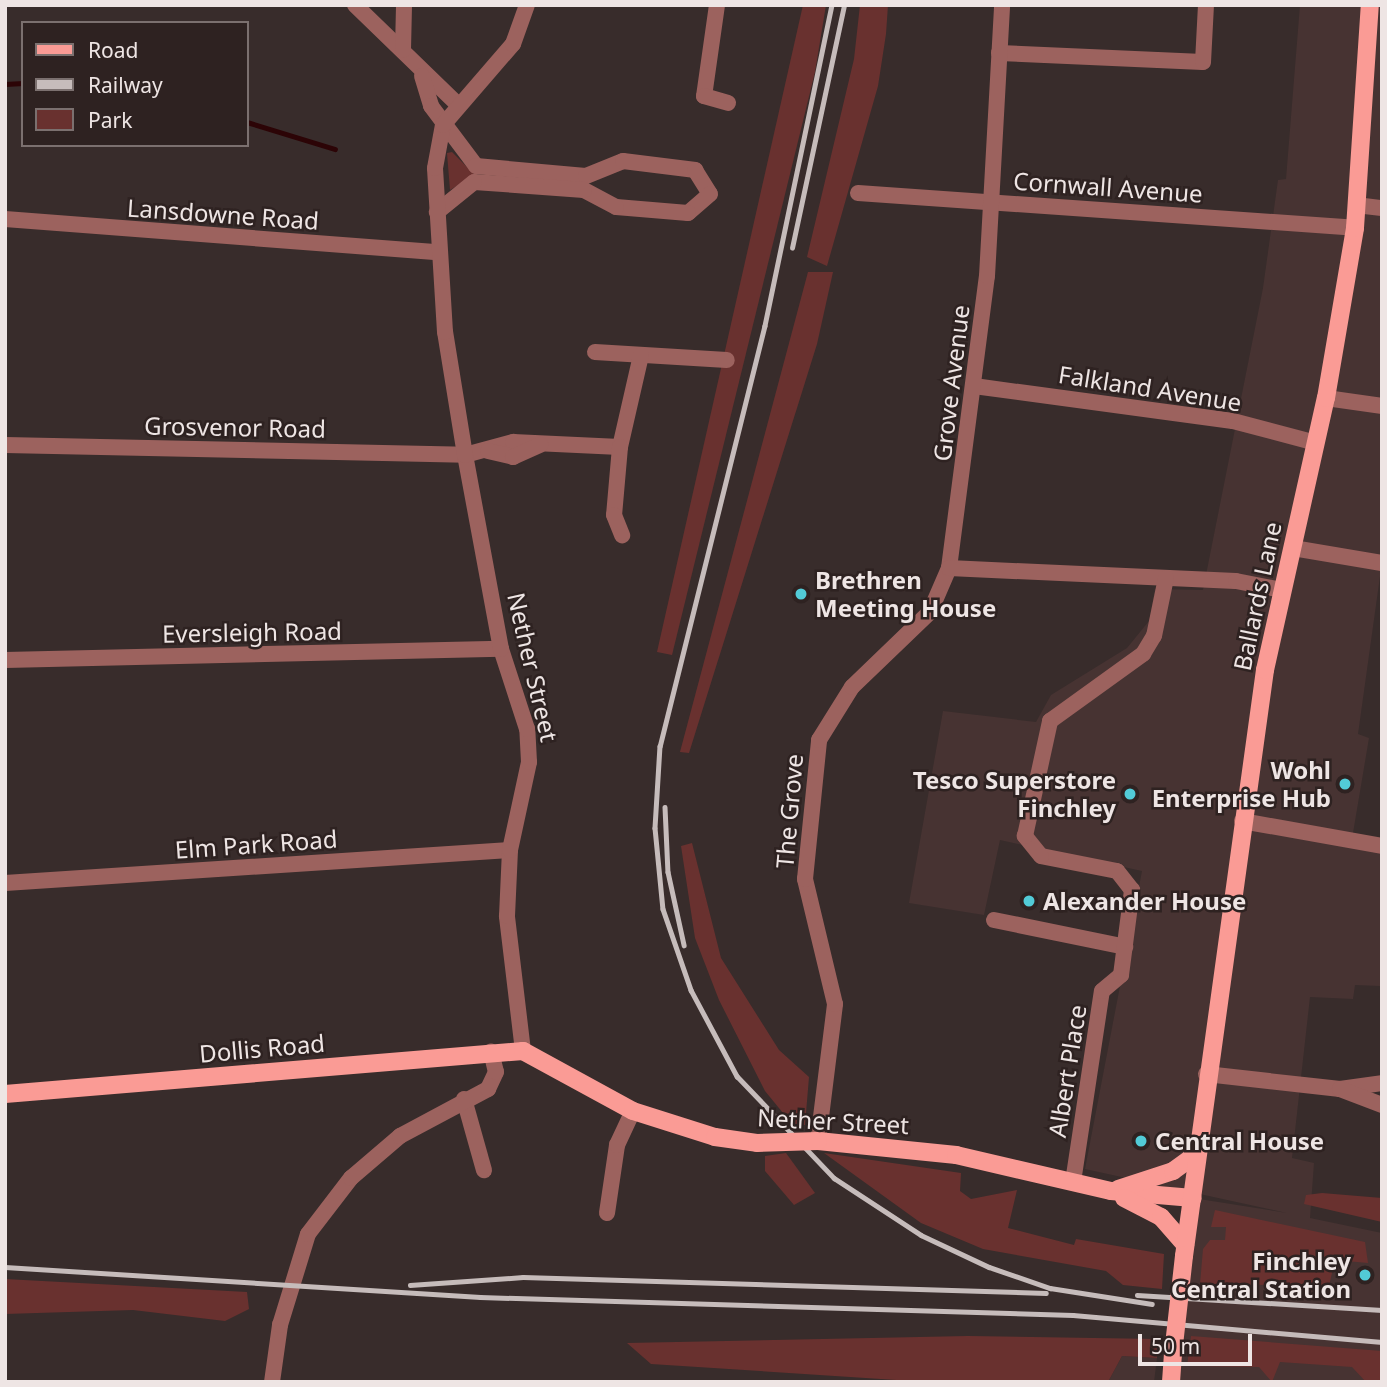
<!DOCTYPE html>
<html>
<head>
<meta charset="utf-8">
<style>
  body { margin:0 }
  #map { position:relative; width:1387px; height:1387px; overflow:hidden; background:#382c2b; font-family:"Noto Sans",sans-serif }
  div>[style] { position:absolute }
  .built>* { inset:0; background:#473332 }
  .green>* { inset:0; background:#69312f }
  .stream>* { height:4.5px; margin:-2.25px; padding:0 2.25px; transform-origin:2.25px; border-radius:2.25px; background:#2c0406 }
  .minor>* { height:16px; margin:-8px; padding:0 8px; transform-origin:8px; border-radius:8px; background:#9c625e }
  .major>* { height:18px; margin:-9px; padding:0 9px; transform-origin:9px; border-radius:9px; background:#fa9b95 }
  .rail>* { height:4.5px; margin:-2.25px; padding:0 2.25px; transform-origin:2.25px; border-radius:2.25px; background:#c6bcbb }
  .major-bridge>* { height:18px; margin:-9px; padding:0 9px; transform-origin:9px; border-radius:9px; background:#fa9b95 }
  .dots>* { width:19px; height:19px; translate:-50% -50%; box-sizing:border-box; border:4px solid #2e2221; border-radius:50% }
  span { translate:-50% -50%; white-space:nowrap; text-align:center; line-height:1.15; -webkit-text-stroke:5px #2e2221; paint-order:stroke }
  .street-label { font-size:24px; color:#eee5e4 }
  .poi-label { font-size:24px; color:#eee5e4; font-weight:700 }
  .left { translate:0 -50%; text-align:left }
  .right { translate:-100% -50%; text-align:right }
  .frame { position:absolute; inset:0; border:7px solid #eee5e4; pointer-events:none }
  .legend { position:absolute; left:21px; top:21px; width:228px; height:126px; box-sizing:border-box; background:#2e2221; border:2px solid #7b706f; margin:0; padding:9px 12px; list-style:none; font-size:21px; color:#eee5e4 }
  .legend li { display:flex; align-items:center; gap:14px; height:35px }
  .legend b { width:35px; border:2px solid #7b706f }
  .scale { position:absolute; left:1138px; top:1334px; width:114px; height:32px; box-sizing:border-box; border:4px solid #eee5e4; border-top:0; padding-left:9px; font-size:21px; line-height:24px; white-space:nowrap; color:#eee5e4; -webkit-text-stroke:5px #2e2221; paint-order:stroke }
</style>
</head>
<body>
<div id="map">
  <div class="built">
    <div style="clip-path:polygon(1300px 5px,1382px 5px,1382px 562px,1358px 734px,1369px 738px,1352px 839px,1382px 846px,1382px 975px,1380px 986px,1355px 985px,1353px 999px,1310px 997px,1292px 1158px,1314px 1163px,1310px 1218px,1382px 1233px,1382px 1382px,1171px 1382px,1193px 1198px,1287px 1213px,1085px 1169px,1142px 871px,1000px 840px,984px 915px,909px 903px,943px 711px,1036px 722px,1051px 695px,1127px 648px,1149px 621px,1155px 589px,1203px 590px,1263px 288px,1278px 180px,1286px 179px)"></div>
    <div style="clip-path:polygon(1122px 1356px,1157px 1358px,1154px 1382px,1108px 1382px)"></div>
  </div>
  <div class="green">
    <div style="clip-path:polygon(803px 5px,826px 5px,815px 72px,672px 655px,657px 652px)"></div>
    <div style="clip-path:polygon(860px 5px,888px 5px,886px 34px,878px 86px,827px 266px,807px 257px,854px 59px)"></div>
    <div style="clip-path:polygon(452px 152px,475px 175px,450px 190px,447px 153px)"></div>
    <div style="clip-path:polygon(808px 272px,833px 272px,817px 344px,689px 753px,680px 752px)"></div>
    <div style="clip-path:polygon(692px 843px,721px 958px,779px 1050px,809px 1077px,805px 1125px,792px 1124px,765px 1091px,719px 1000px,695px 938px,681px 846px)"></div>
    <div style="clip-path:polygon(786px 1153px,815px 1193px,794px 1205px,765px 1171px,765px 1156px)"></div>
    <div style="clip-path:polygon(824px 1153px,961px 1173px,960px 1191px,971px 1199px,1017px 1190px,1008px 1228px,1074px 1245px,1076px 1239px,1164px 1254px,1162px 1289px,1123px 1285px,1106px 1271px,983px 1249px,921px 1223px)"></div>
    <div style="clip-path:polygon(1322px 1193px,1382px 1198px,1382px 1222px,1304px 1204px,1306px 1195px)"></div>
    <div style="clip-path:polygon(1215px 1210px,1365px 1242px,1368px 1263px,1335px 1260px,1329px 1286px,1200px 1284px,1203px 1249px,1210px 1240px,1225px 1240px,1226px 1227px,1211px 1227px)"></div>
    <div style="clip-path:polygon(5px 1279px,247px 1292px,249px 1309px,225px 1321px,133px 1310px,5px 1314px)"></div>
    <div style="clip-path:polygon(968px 1336px,1157px 1339px,1157px 1358px,1122px 1356px,1108px 1382px,927px 1382px,651px 1364px,627px 1343px)"></div>
    <div style="clip-path:polygon(1191px 1336px,1382px 1351px,1382px 1382px,1366px 1382px,1352px 1367px,1280px 1362px,1272px 1382px,1259px 1367px,1187px 1366px)"></div>
  </div>
  <div class="stream">
    <div style="left:5px;top:84px;width:18px;rotate:-3deg"></div>
    <div style="left:247px;top:122px;width:92px;rotate:17.1deg"></div>
  </div>
  <div class="minor">
    <div style="left:355px;top:5px;width:142px;rotate:44.1deg"></div>
    <div style="left:717px;top:5px;width:92px;rotate:98.1deg"></div>
    <div style="left:704px;top:96px;width:25px;rotate:16deg"></div>
    <div style="left:403px;top:50px;width:45px;rotate:-88.7deg"></div>
    <div style="left:999px;top:53px;width:204px;rotate:2.5deg"></div>
    <div style="left:1203px;top:62px;width:57px;rotate:-87deg"></div>
    <div style="left:422px;top:76px;width:31px;rotate:73deg"></div>
    <div style="left:431px;top:106px;width:75px;rotate:53.1deg"></div>
    <div style="left:476px;top:166px;width:110px;rotate:5.2deg"></div>
    <div style="left:586px;top:176px;width:40px;rotate:-22deg"></div>
    <div style="left:623px;top:161px;width:73px;rotate:7.1deg"></div>
    <div style="left:695px;top:170px;width:28px;rotate:58deg"></div>
    <div style="left:710px;top:194px;width:29px;rotate:139deg"></div>
    <div style="left:688px;top:213px;width:72px;rotate:-175.2deg"></div>
    <div style="left:616px;top:207px;width:36px;rotate:-152deg"></div>
    <div style="left:584px;top:190px;width:110px;rotate:-175.8deg"></div>
    <div style="left:474px;top:182px;width:48px;rotate:141deg"></div>
    <div style="left:858px;top:193px;width:498px;rotate:4deg"></div>
    <div style="left:1356px;top:205px;width:26px;rotate:7deg"></div>
    <div style="left:5px;top:219px;width:434px;rotate:4.4deg"></div>
    <div style="left:595px;top:352px;width:132px;rotate:3.5deg"></div>
    <div style="left:974px;top:386px;width:261px;rotate:7.7deg"></div>
    <div style="left:1233px;top:421px;width:86px;rotate:14.8deg"></div>
    <div style="left:1326px;top:398px;width:57px;rotate:8.1deg"></div>
    <div style="left:5px;top:445px;width:460px;rotate:1.2deg"></div>
    <div style="left:465px;top:455px;width:50px;rotate:-15.2deg"></div>
    <div style="left:513px;top:442px;width:107px;rotate:2.7deg"></div>
    <div style="left:620px;top:447px;width:94px;rotate:-77.1deg"></div>
    <div style="left:620px;top:447px;width:68px;rotate:95deg"></div>
    <div style="left:614px;top:515px;width:22px;rotate:68deg"></div>
    <div style="left:488px;top:451px;width:26px;rotate:13deg"></div>
    <div style="left:513px;top:457px;width:30px;rotate:-24deg"></div>
    <div style="left:1293px;top:548px;width:90px;rotate:9.6deg"></div>
    <div style="left:949px;top:568px;width:294px;rotate:-82.6deg"></div>
    <div style="left:987px;top:276px;width:271px;rotate:-86.8deg"></div>
    <div style="left:5px;top:660px;width:496px;rotate:-1.3deg"></div>
    <div style="left:1242px;top:821px;width:142px;rotate:10.1deg"></div>
    <div style="left:5px;top:883px;width:506px;rotate:-3.74deg"></div>
    <div style="left:994px;top:920px;width:134px;rotate:11.6deg"></div>
    <div style="left:523px;top:1051px;width:136px;rotate:-96.8deg"></div>
    <div style="left:507px;top:916px;width:66px;rotate:-87.4deg"></div>
    <div style="left:510px;top:850px;width:90px;rotate:-77.8deg"></div>
    <div style="left:529px;top:762px;width:33px;rotate:-93deg"></div>
    <div style="left:527px;top:729px;width:84px;rotate:-108deg"></div>
    <div style="left:501px;top:649px;width:197px;rotate:-100.5deg"></div>
    <div style="left:465px;top:455px;width:125px;rotate:-99.2deg"></div>
    <div style="left:445px;top:332px;width:164px;rotate:-93.5deg"></div>
    <div style="left:435px;top:168px;width:44px;rotate:-79.5deg"></div>
    <div style="left:443px;top:125px;width:107px;rotate:-49.2deg"></div>
    <div style="left:513px;top:44px;width:41px;rotate:-70.3deg"></div>
    <div style="left:1206px;top:1074px;width:135px;rotate:6.4deg"></div>
    <div style="left:1340px;top:1089px;width:42px;rotate:-8.1deg"></div>
    <div style="left:1340px;top:1089px;width:45px;rotate:20.9deg"></div>
    <div style="left:464px;top:1099px;width:74px;rotate:74.3deg"></div>
    <div style="left:818px;top:1141px;width:138px;rotate:-82.9deg"></div>
    <div style="left:835px;top:1004px;width:129px;rotate:-103.5deg"></div>
    <div style="left:805px;top:879px;width:140px;rotate:-84.2deg"></div>
    <div style="left:819px;top:740px;width:62px;rotate:-58.1deg"></div>
    <div style="left:852px;top:687px;width:108px;rotate:-43.9deg"></div>
    <div style="left:930px;top:612px;width:48px;rotate:-66.6deg"></div>
    <div style="left:949px;top:568px;width:287px;rotate:2.6deg"></div>
    <div style="left:1236px;top:581px;width:47px;rotate:11.1deg"></div>
    <div style="left:1073px;top:1182px;width:193px;rotate:-81.4deg"></div>
    <div style="left:1102px;top:991px;width:25px;rotate:-40deg"></div>
    <div style="left:1121px;top:975px;width:86px;rotate:-82.6deg"></div>
    <div style="left:1132px;top:890px;width:24px;rotate:-128deg"></div>
    <div style="left:1117px;top:871px;width:77px;rotate:-168.8deg"></div>
    <div style="left:1041px;top:856px;width:26px;rotate:-129deg"></div>
    <div style="left:1025px;top:836px;width:118px;rotate:-77.7deg"></div>
    <div style="left:1050px;top:721px;width:115px;rotate:-35.8deg"></div>
    <div style="left:1143px;top:654px;width:21px;rotate:-59deg"></div>
    <div style="left:1154px;top:636px;width:59px;rotate:-78.3deg"></div>
    <div style="left:607px;top:1213px;width:69px;rotate:-81.6deg"></div>
    <div style="left:617px;top:1145px;width:38px;rotate:-65deg"></div>
    <div style="left:272px;top:1382px;width:58px;rotate:-82deg"></div>
    <div style="left:280px;top:1325px;width:95px;rotate:-72.9deg"></div>
    <div style="left:308px;top:1234px;width:71px;rotate:-52.5deg"></div>
    <div style="left:351px;top:1178px;width:65px;rotate:-40.6deg"></div>
    <div style="left:400px;top:1136px;width:100px;rotate:-28.1deg"></div>
    <div style="left:488px;top:1089px;width:19px;rotate:-65deg"></div>
    <div style="left:496px;top:1072px;width:21px;rotate:-104deg"></div>
  </div>
  <div class="major">
    <div style="left:5px;top:1094px;width:520px;rotate:-4.75deg"></div>
    <div style="left:523px;top:1051px;width:125px;rotate:28.6deg"></div>
    <div style="left:633px;top:1111px;width:86px;rotate:17.6deg"></div>
    <div style="left:715px;top:1137px;width:42px;rotate:8.1deg"></div>
    <div style="left:818px;top:1141px;width:139px;rotate:5.8deg"></div>
    <div style="left:956px;top:1155px;width:159px;rotate:13.1deg"></div>
    <div style="left:1111px;top:1191px;width:82px;rotate:4.9deg"></div>
    <div style="left:1118px;top:1189px;width:58px;rotate:-18.1deg"></div>
    <div style="left:1173px;top:1171px;width:26px;rotate:-36deg"></div>
    <div style="left:1124px;top:1198px;width:42px;rotate:27.2deg"></div>
    <div style="left:1161px;top:1217px;width:37px;rotate:49deg"></div>
    <div style="left:1184px;top:1256px;width:592px;rotate:-82.13deg"></div>
    <div style="left:1265px;top:670px;width:279px;rotate:-77.4deg"></div>
    <div style="left:1326px;top:398px;width:172px;rotate:-80.3deg"></div>
    <div style="left:1355px;top:228px;width:224px;rotate:-86.2deg"></div>
    <div style="left:1171px;top:1382px;width:28px;rotate:-86deg"></div>
  </div>
  <div class="rail">
    <div style="left:832px;top:5px;width:328px;rotate:101.8deg"></div>
    <div style="left:765px;top:326px;width:433px;rotate:104deg"></div>
    <div style="left:660px;top:746px;width:82px;rotate:93.5deg"></div>
    <div style="left:655px;top:828px;width:81px;rotate:84.4deg"></div>
    <div style="left:663px;top:909px;width:86px;rotate:70.9deg"></div>
    <div style="left:691px;top:990px;width:98px;rotate:61.9deg"></div>
    <div style="left:737px;top:1076px;width:141px;rotate:46.4deg"></div>
    <div style="left:834px;top:1178px;width:104px;rotate:33.2deg"></div>
    <div style="left:921px;top:1235px;width:75px;rotate:25.2deg"></div>
    <div style="left:989px;top:1267px;width:65px;rotate:19deg"></div>
    <div style="left:1050px;top:1288px;width:103px;rotate:8.9deg"></div>
    <div style="left:792px;top:248px;width:249px;rotate:-77.9deg"></div>
    <div style="left:665px;top:807px;width:65px;rotate:87.4deg"></div>
    <div style="left:668px;top:872px;width:75px;rotate:77.6deg"></div>
    <div style="left:5px;top:1267px;width:476px;rotate:3.6deg"></div>
    <div style="left:480px;top:1297px;width:593px;rotate:1.74deg"></div>
    <div style="left:1073px;top:1315px;width:310px;rotate:5deg"></div>
    <div style="left:410px;top:1285px;width:113px;rotate:-4deg"></div>
    <div style="left:523px;top:1277px;width:523px;rotate:1.75deg"></div>
    <div style="left:1137px;top:1295px;width:245px;rotate:3.5deg"></div>
  </div>
  <div class="major-bridge">
    <div style="left:757px;top:1143px;width:61px;rotate:-1.9deg"></div>
    <div style="left:1173px;top:1354px;width:99px;rotate:-83.6deg"></div>
  </div>
  <div class="dots">
    <div style="left:801px;top:594px;background:#52cbd7"></div>
    <div style="left:1345px;top:784px;background:#52cbd7"></div>
    <div style="left:1130px;top:794px;background:#52cbd7"></div>
    <div style="left:1029px;top:901px;background:#52cbd7"></div>
    <div style="left:1141px;top:1141px;background:#52cbd7"></div>
    <div style="left:1365px;top:1275px;background:#52cbd7"></div>
  </div>
  <div class="street-label">
    <span style="left:1108px;top:187px;rotate:4deg">Cornwall Avenue</span>
    <span style="left:223px;top:214px;rotate:4deg">Lansdowne Road</span>
    <span style="left:951px;top:383px;rotate:-83deg">Grove Avenue</span>
    <span style="left:1150px;top:388px;rotate:9deg">Falkland Avenue</span>
    <span style="left:235px;top:427px;rotate:1deg">Grosvenor Road</span>
    <span style="left:1257px;top:596px;rotate:-78deg">Ballards Lane</span>
    <span style="left:252px;top:632px;rotate:-1deg">Eversleigh Road</span>
    <span style="left:533px;top:667px;rotate:77deg">Nether Street</span>
    <span style="left:789px;top:811px;rotate:-85deg">The Grove</span>
    <span style="left:256px;top:844px;rotate:-4deg">Elm Park Road</span>
    <span style="left:262px;top:1048px;rotate:-5deg">Dollis Road</span>
    <span style="left:1067px;top:1071px;rotate:-81deg">Albert Place</span>
    <span style="left:833px;top:1121px;rotate:3deg">Nether Street</span>
  </div>
  <div class="poi-label">
    <span class="left" style="left:815px;top:594px">Brethren<br>Meeting House</span>
    <span class="right" style="left:1331px;top:784px">Wohl<br>Enterprise Hub</span>
    <span class="right" style="left:1116px;top:794px">Tesco Superstore<br>Finchley</span>
    <span class="left" style="left:1043px;top:901px">Alexander House</span>
    <span class="left" style="left:1155px;top:1141px">Central House</span>
    <span class="right" style="left:1351px;top:1275px">Finchley<br>Central Station</span>
  </div>
  <div class="frame"></div>
  <ul class="legend">
  <li><b style="height:9px;background:#fa9b95"></b>Road</li>
  <li><b style="height:9px;background:#c6bcbb"></b>Railway</li>
  <li><b style="height:19px;background:#69312f"></b>Park</li>
  </ul>
  <div class="scale">50 m</div>
</div>
</body>
</html>
